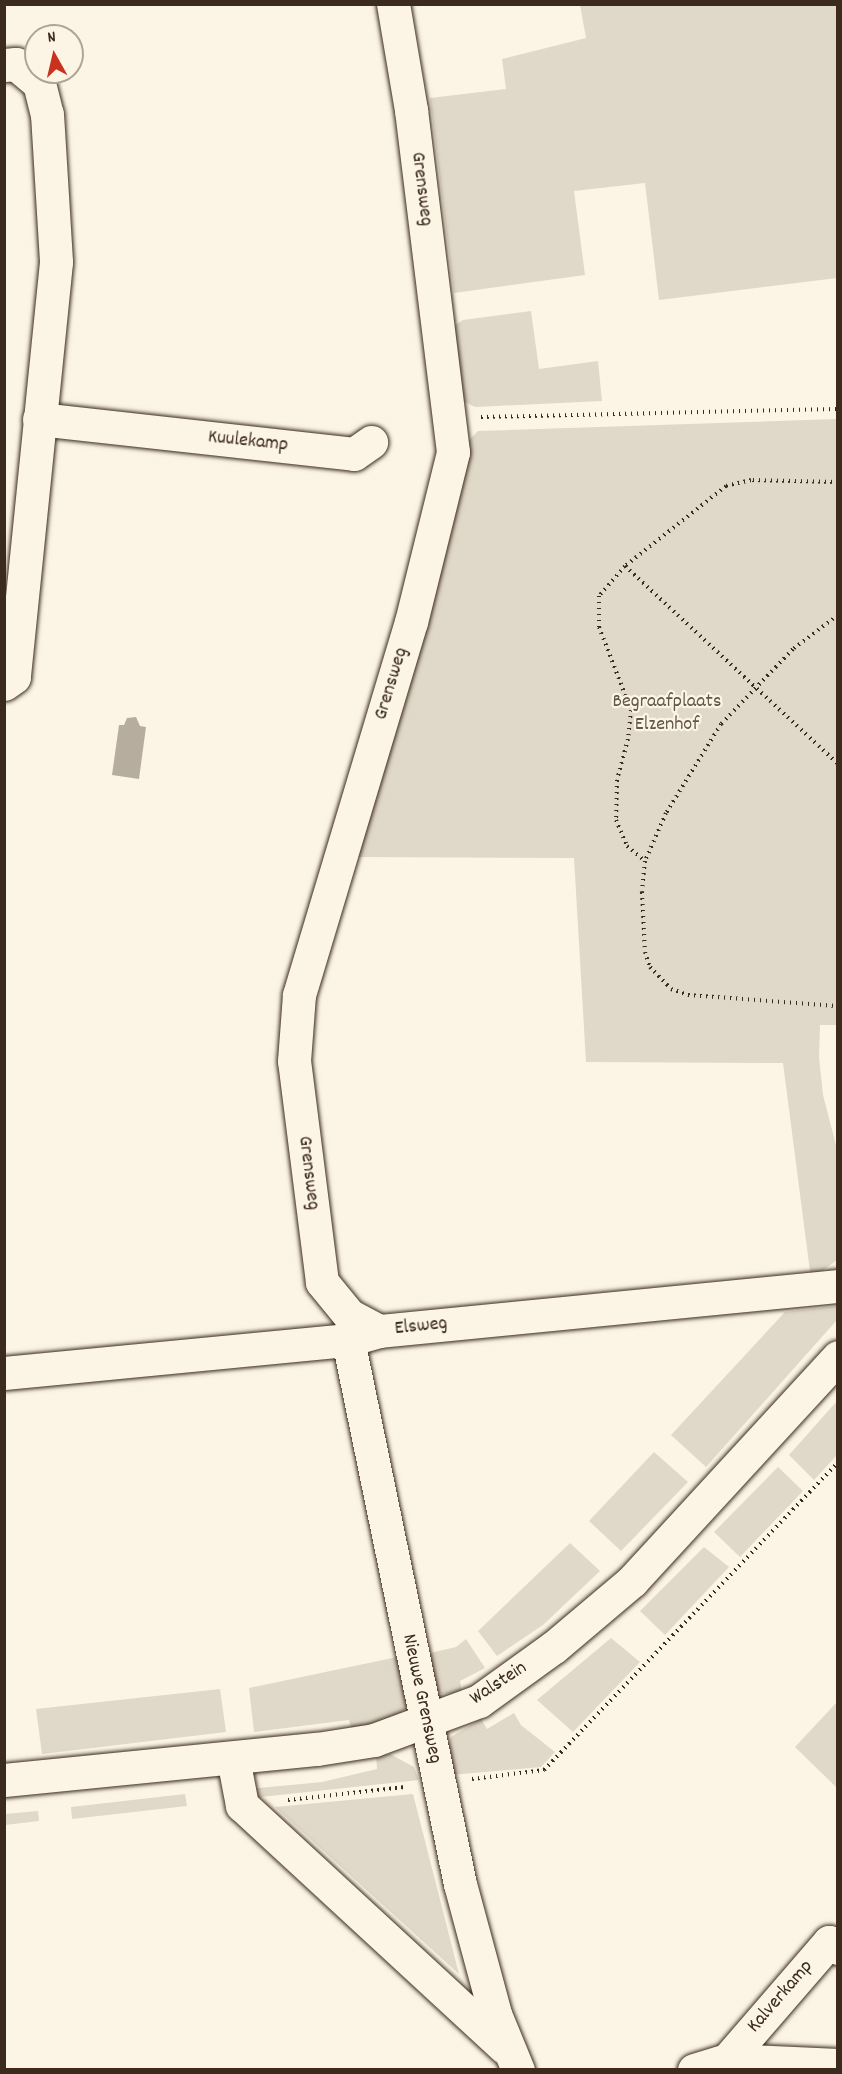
<!DOCTYPE html>
<html>
<head>
<meta charset="utf-8">
<style>
  body { margin:0 }
  #map { position:relative; width:842px; height:2074px; overflow:hidden; background:#fcf5e5; font-family:Dekko,sans-serif }
  div>[style] { position:absolute }
  .green>* { inset:0; background:#e0d8c8 }
  .water>* { inset:0; background:#b7ad9e }
  .path>* { height:4px; margin-top:-2px; transform-origin:0; background:repeating-linear-gradient(90deg,#3b2a1e 0 1.5px,transparent 0 6px) }
  .roads { filter:drop-shadow(0 0 2px #3b2a1e) drop-shadow(0 0 2px #3b2a1e) }
  .minor>* { height:33px; margin:-16.5px; padding:0 16.5px; transform-origin:16.5px; border-radius:16.5px; background:#fcf5e5 }
  span { translate:-50% -50%; white-space:nowrap; text-align:center; line-height:1.15; -webkit-text-stroke:4.5px #fcf5e5; paint-order:stroke }
  .street-label { font-size:20px; color:#3b2a1e }
  .park-label { font-size:20px; color:#645648 }
  .frame { position:absolute; inset:0; border:6px solid #3b2a1e; pointer-events:none }
  .north { position:absolute; left:24px; top:24px; width:60px; height:60px; box-sizing:border-box; background:#fcf5e5; border:2px solid #afa495; border-radius:50%; rotate:352deg; font-size:16px; font-weight:700; line-height:24px; text-align:center; color:#3b2a1e }
  .north::after { content:''; display:block; margin:auto; width:21px; height:27px; background:#c8321e; clip-path:polygon(50% 0,100% 100%,50% 72%,0 100%) }
</style>
</head>
<body>
<div id="map">
  <div class="green">
    <div style="clip-path:polygon(580px 5px,837px 5px,837px 278px,659px 300px,645px 183px,574px 191px,585px 275px,454px 293px,430px 98px,506px 89px,502px 59px,586px 38px)"></div>
    <div style="clip-path:polygon(531px 311px,539px 369px,598px 361px,602px 401px,475px 407px,461px 400px,450px 328px,463px 320px)"></div>
    <div style="clip-path:polygon(837px 419px,838px 1025px,820px 1025px,819px 1057px,823px 1095px,837px 1149px,837px 1260px,811px 1279px,783px 1063px,586px 1062px,574px 858px,356px 857px,463px 446px,478px 431px)"></div>
    <div style="clip-path:polygon(837px 1306px,837px 1320px,706px 1467px,671px 1435px,785px 1312px)"></div>
    <div style="clip-path:polygon(837px 1401px,837px 1455px,814px 1480px,789px 1455px)"></div>
    <div style="clip-path:polygon(654px 1452px,688px 1482px,621px 1551px,589px 1521px)"></div>
    <div style="clip-path:polygon(778px 1467px,803px 1491px,740px 1557px,714px 1532px)"></div>
    <div style="clip-path:polygon(570px 1543px,600px 1571px,543px 1625px,497px 1656px,478px 1631px)"></div>
    <div style="clip-path:polygon(704px 1547px,729px 1567px,665px 1635px,640px 1611px)"></div>
    <div style="clip-path:polygon(611px 1638px,640px 1662px,573px 1732px,537px 1700px)"></div>
    <div style="clip-path:polygon(466px 1639px,485px 1668px,460px 1681px,462px 1692px,442px 1694px,427px 1684px,422px 1655px,456px 1647px)"></div>
    <div style="clip-path:polygon(402px 1656px,410px 1701px,401px 1713px,352px 1731px,349px 1720px,254px 1732px,249px 1688px)"></div>
    <div style="clip-path:polygon(220px 1689px,226px 1732px,42px 1754px,36px 1709px)"></div>
    <div style="clip-path:polygon(837px 1702px,837px 1788px,795px 1747px)"></div>
    <div style="clip-path:polygon(514px 1713px,521px 1725px,555px 1752px,541px 1767px,450px 1775px,446px 1752px,451px 1737px,481px 1719px,487px 1729px)"></div>
    <div style="clip-path:polygon(390px 1754px,414px 1767px,419px 1780px,252px 1798px,250px 1789px,322px 1782px,377px 1769px,376px 1756px)"></div>
    <div style="clip-path:polygon(185px 1794px,187px 1806px,72px 1819px,71px 1807px)"></div>
    <div style="clip-path:polygon(413px 1794px,459px 1974px,275px 1807px)"></div>
    <div style="clip-path:polygon(38px 1811px,39px 1821px,5px 1825px,5px 1814px)"></div>
  </div>
  <div class="water">
    <div style="clip-path:polygon(136px 717px,140px 726px,146px 727px,139px 779px,112px 775px,119px 725px,124px 725px,127px 718px)"></div>
  </div>
  <div class="path">
    <div style="left:481px;top:417px;width:357px;rotate:-1.3deg"></div>
    <div style="left:838px;top:482px;width:87px;rotate:-178.7deg"></div>
    <div style="left:751px;top:480px;width:26px;rotate:167deg"></div>
    <div style="left:726px;top:486px;width:129px;rotate:141.6deg"></div>
    <div style="left:625px;top:566px;width:291px;rotate:42.9deg"></div>
    <div style="left:625px;top:566px;width:40px;rotate:131deg"></div>
    <div style="left:599px;top:596px;width:31px;rotate:90deg"></div>
    <div style="left:599px;top:627px;width:89px;rotate:68.9deg"></div>
    <div style="left:631px;top:710px;width:29px;rotate:96deg"></div>
    <div style="left:628px;top:739px;width:42px;rotate:105deg"></div>
    <div style="left:617px;top:780px;width:40px;rotate:91.4deg"></div>
    <div style="left:616px;top:820px;width:28px;rotate:67deg"></div>
    <div style="left:627px;top:846px;width:23px;rotate:40deg"></div>
    <div style="left:838px;top:615px;width:56px;rotate:142.9deg"></div>
    <div style="left:793px;top:649px;width:104px;rotate:133.8deg"></div>
    <div style="left:721px;top:724px;width:105px;rotate:121.7deg"></div>
    <div style="left:666px;top:813px;width:52px;rotate:113.6deg"></div>
    <div style="left:645px;top:861px;width:31px;rotate:96deg"></div>
    <div style="left:642px;top:892px;width:60px;rotate:87.1deg"></div>
    <div style="left:645px;top:952px;width:16px;rotate:72deg"></div>
    <div style="left:650px;top:967px;width:30px;rotate:46deg"></div>
    <div style="left:671px;top:989px;width:18px;rotate:19deg"></div>
    <div style="left:688px;top:995px;width:150px;rotate:4.2deg"></div>
    <div style="left:472px;top:1779px;width:73px;rotate:-7.1deg"></div>
    <div style="left:544px;top:1770px;width:426px;rotate:-46.3deg"></div>
    <div style="left:288px;top:1800px;width:118px;rotate:-6.3deg"></div>
  </div>
  <div class="roads">
    <div class="minor">
      <div style="left:4px;top:65px;width:12px;rotate:-5deg"></div>
      <div style="left:16px;top:64px;width:30px;rotate:40deg"></div>
      <div style="left:39px;top:83px;width:32px;rotate:76deg"></div>
      <div style="left:47px;top:114px;width:148px;rotate:86.5deg"></div>
      <div style="left:56px;top:262px;width:417px;rotate:95.8deg"></div>
      <div style="left:14px;top:677px;width:12px;rotate:145deg"></div>
      <div style="left:39px;top:419px;width:317px;rotate:6.3deg"></div>
      <div style="left:354px;top:454px;width:21px;rotate:-35deg"></div>
      <div style="left:379px;top:1331px;width:34px;rotate:-152deg"></div>
      <div style="left:349px;top:1315px;width:43px;rotate:-129.3deg"></div>
      <div style="left:322px;top:1282px;width:223px;rotate:-97.2deg"></div>
      <div style="left:294px;top:1061px;width:66px;rotate:-85.7deg"></div>
      <div style="left:299px;top:995px;width:389px;rotate:-73.3deg"></div>
      <div style="left:411px;top:622px;width:175px;rotate:-76.1deg"></div>
      <div style="left:453px;top:452px;width:345px;rotate:-97deg"></div>
      <div style="left:411px;top:110px;width:108px;rotate:-99.6deg"></div>
      <div style="left:348px;top:1340px;width:555px;rotate:78.37deg"></div>
      <div style="left:460px;top:1884px;width:135px;rotate:74.9deg"></div>
      <div style="left:495px;top:2014px;width:61px;rotate:67.7deg"></div>
      <div style="left:4px;top:1373px;width:346px;rotate:-5.5deg"></div>
      <div style="left:348px;top:1340px;width:32px;rotate:-16deg"></div>
      <div style="left:379px;top:1331px;width:461px;rotate:-5.6deg"></div>
      <div style="left:233px;top:1758px;width:48px;rotate:79.2deg"></div>
      <div style="left:242px;top:1805px;width:357px;rotate:42.7deg"></div>
      <div style="left:4px;top:1780px;width:315px;rotate:-5.7deg"></div>
      <div style="left:317px;top:1749px;width:58px;rotate:-9deg"></div>
      <div style="left:374px;top:1740px;width:112px;rotate:-20.4deg"></div>
      <div style="left:479px;top:1701px;width:92px;rotate:-35.8deg"></div>
      <div style="left:554px;top:1647px;width:102px;rotate:-40.2deg"></div>
      <div style="left:632px;top:1581px;width:304px;rotate:-47.4deg"></div>
      <div style="left:727px;top:2060px;width:156px;rotate:-49.2deg"></div>
      <div style="left:829px;top:1942px;width:11px;rotate:34deg"></div>
      <div style="left:694px;top:2070px;width:34px;rotate:-17deg"></div>
      <div style="left:727px;top:2060px;width:111px;rotate:2.6deg"></div>
    </div>
  </div>
  <div class="street-label">
    <span style="left:421px;top:189px;rotate:83deg">Grensweg</span>
    <span style="left:248px;top:442px;rotate:6deg">Kuulekamp</span>
    <span style="left:392px;top:684px;rotate:-73deg">Grensweg</span>
    <span style="left:308px;top:1173px;rotate:83deg">Grensweg</span>
    <span style="left:421px;top:1327px;rotate:-6deg">Elsweg</span>
    <span style="left:499px;top:1684px;rotate:-33deg">Walstein</span>
    <span style="left:421px;top:1699px;rotate:78deg">Nieuwe Grensweg</span>
    <span style="left:781px;top:1997px;rotate:-49deg">Kalverkamp</span>
  </div>
  <div class="park-label">
    <span style="left:667px;top:714px">Begraafplaats<br>Elzenhof</span>
  </div>
  <div class="frame"></div>
  <div class="north">N</div>
</div>
</body>
</html>
